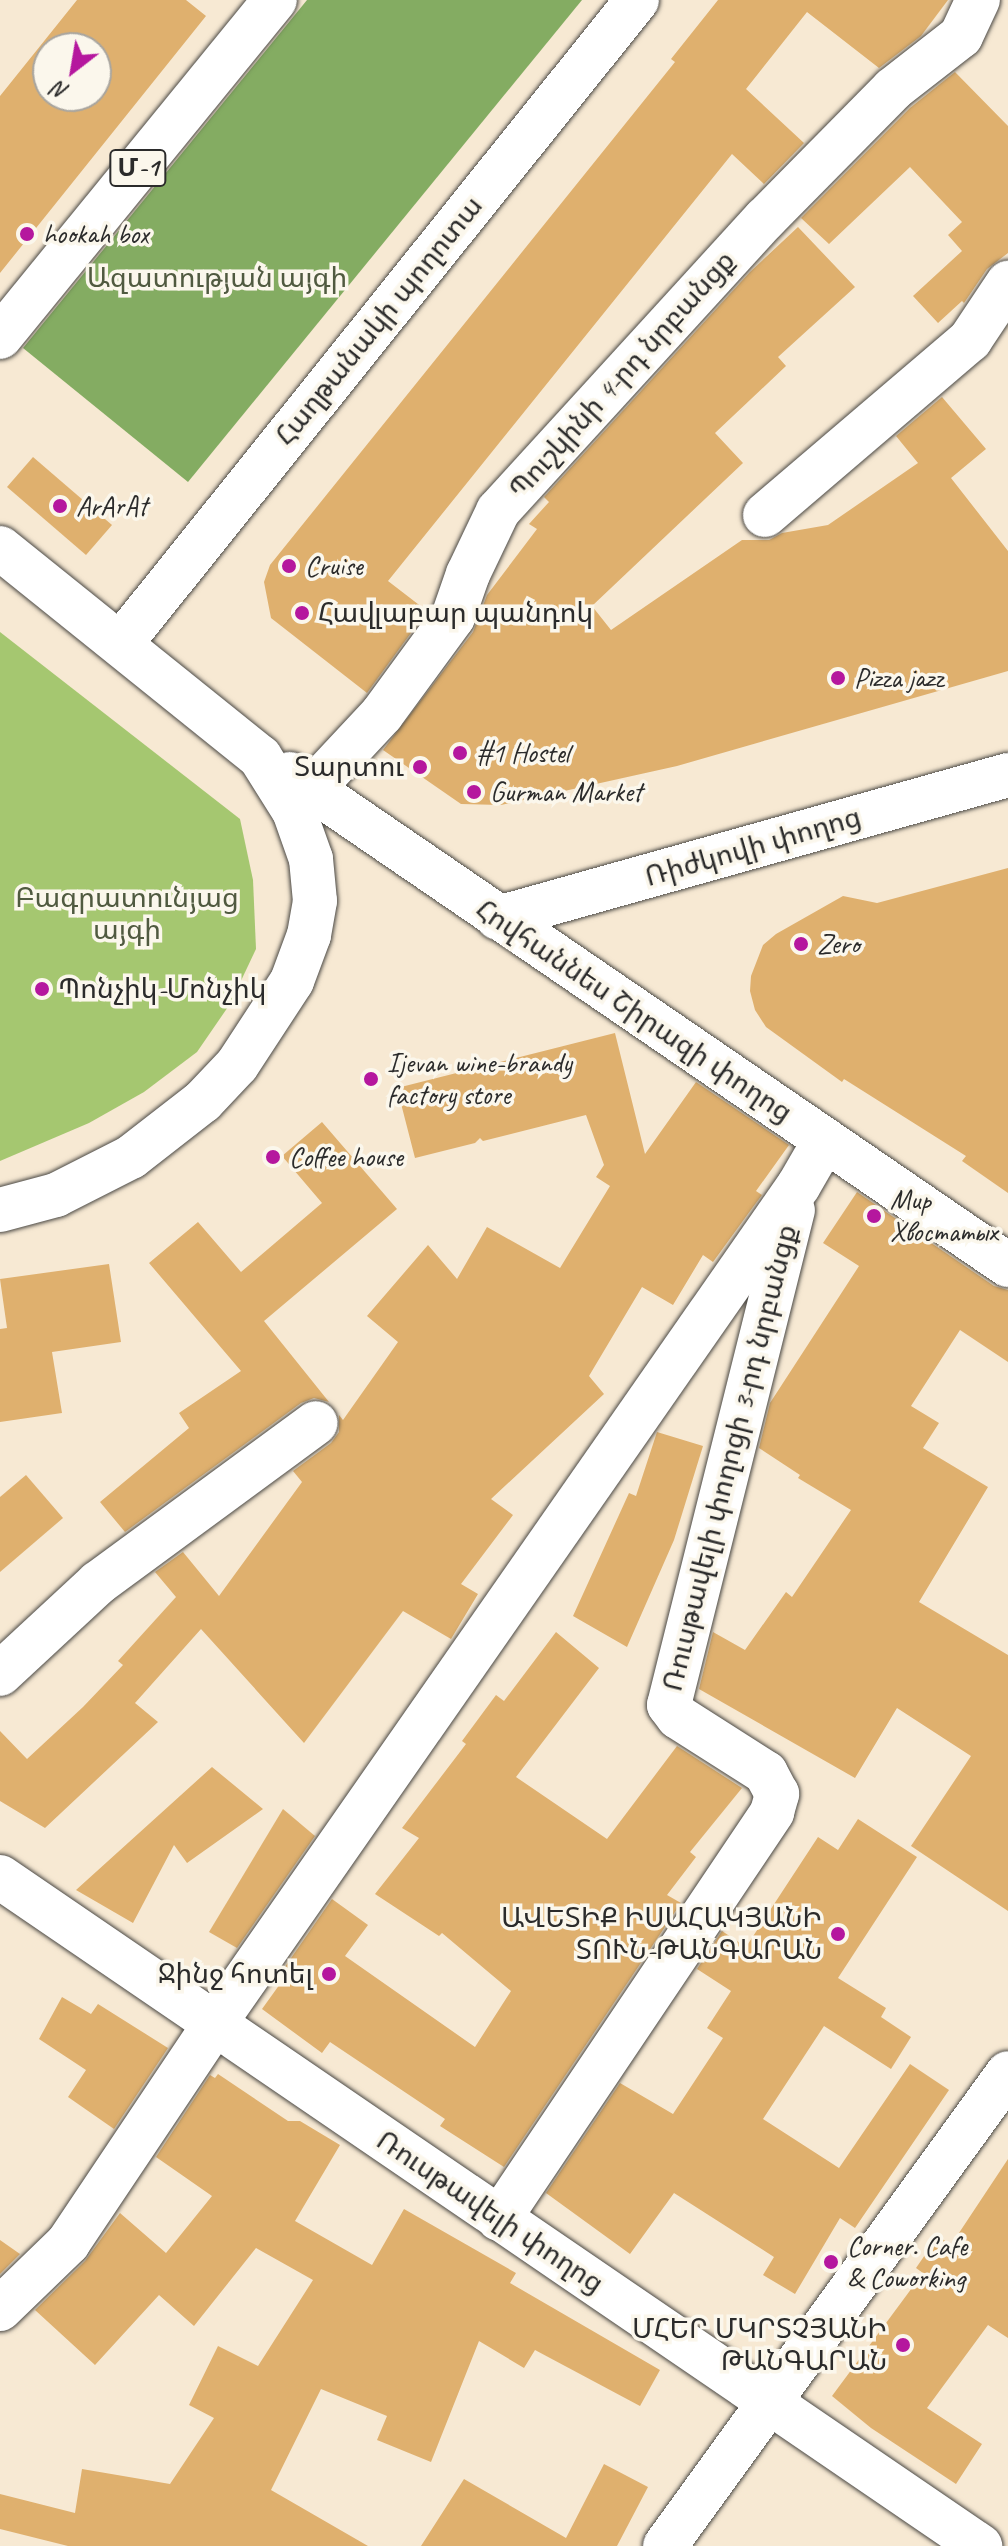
<!DOCTYPE html>
<html>
<head>
<meta charset="utf-8">
<style>
  body { margin:0 }
  #map { position:relative; width:1008px; height:2546px; overflow:hidden; background:#f7e9d3; font-family:Caveat,"Noto Sans Armenian",sans-serif }
  div>[style] { position:absolute }
  .green>* { inset:0; background:#a5c770 }
  .forest>* { inset:0; background:#84ac62 }
  .building>* { inset:0; background:#dfb06e }
  .roads { filter:drop-shadow(0 0 2px #4a4844) drop-shadow(0 0 2px #4a4844) }
  .minor>* { height:44px; margin:-22px; padding:0 22px; transform-origin:22px; border-radius:22px; background:#fff }
  .highway>* { height:44px; margin:-22px; padding:0 22px; transform-origin:22px; border-radius:22px; background:#fff }
  .dots>* { width:22px; height:22px; translate:-50% -50%; box-sizing:border-box; border:4px solid #fbf7ec; border-radius:50% }
  span { translate:-50% -50%; white-space:nowrap; text-align:center; line-height:1.15; -webkit-text-stroke:7px #fbf7ec; paint-order:stroke }
  .shield-label span { padding:2px 6px; background:#fbf7ec; border:2px solid; border-radius:6px; -webkit-text-stroke-width:0 }
  .shield-label { font-size:26px; color:#2b2b2b; font-weight:700 }
  .poi-label { font-size:28px; color:#2b2b2b }
  .left { translate:0 -50%; text-align:left }
  .right { translate:-100% -50%; text-align:right }
  .park-label { font-size:28px; color:#505a40 }
  .street-label { font-size:28px; color:#2b2b2b }
  .north { position:absolute; left:32px; top:32px; width:80px; height:80px; box-sizing:border-box; background:#fbf7ec; border:2px solid #a8a59f; border-radius:50%; rotate:211deg; font-size:22px; font-weight:700; line-height:32px; text-align:center; color:#2b2b2b }
  .north::after { content:''; display:block; margin:auto; width:28px; height:36px; background:#b5179e; clip-path:polygon(50% 0,100% 100%,50% 72%,0 100%) }
</style>
</head>
<body>
<div id="map">
  <div class="green">
    <div style="clip-path:polygon(0 632px,240px 819px,253px 880px,256px 949px,230px 1004px,197px 1052px,144px 1092px,89px 1123px,0 1161px)"></div>
  </div>
  <div class="forest">
    <div style="clip-path:polygon(307px 0,582px 0,188px 482px,23px 348px)"></div>
  </div>
  <div class="building">
    <div style="clip-path:polygon(evenodd,77px 0,186px 0,206px 16px,0 273px,0 96px,77px 0,48px 48px,96px 48px,96px 96px,48px 96px,48px 48px)"></div>
    <div style="clip-path:polygon(718px 0,948px 0,921px 36px,879px 68px,807px 12px,746px 89px,804px 143px,764px 184px,732px 154px,388px 581px,427px 611px,367px 693px,271px 618px,264px 582px,270px 565px,675px 62px,671px 59px)"></div>
    <div style="clip-path:polygon(955px 72px,1008px 126px,1008px 253px,987px 269px,964px 303px,962px 301px,938px 323px,913px 296px,962px 251px,948px 235px,962px 222px,910px 167px,829px 244px,801px 218px,910px 108px)"></div>
    <div style="clip-path:polygon(798px 227px,855px 287px,778px 357px,786px 366px,715px 433px,743px 463px,592px 606px,611px 630px,742px 540px,769px 540px,782px 533px,828px 525px,918px 463px,896px 436px,942px 397px,986px 449px,951px 478px,1008px 551px,1008px 671px,677px 766px,501px 805px,461px 804px,383px 750px,473px 632px,487px 595px,537px 529px,529px 524px,549px 502px,544px 497px,750px 272px)"></div>
    <div style="clip-path:polygon(33px 457px,112px 525px,86px 555px,7px 487px)"></div>
    <div style="clip-path:polygon(1008px 868px,1008px 1193px,962px 1161px,966px 1156px,844px 1079px,842px 1082px,766px 1027px,755px 1010px,750px 991px,751px 976px,763px 945px,776px 934px,843px 896px,877px 903px)"></div>
    <div style="clip-path:polygon(615px 1033px,645px 1154px,696px 1082px,789px 1145px,756px 1191px,762px 1195px,753px 1207px,713px 1262px,703px 1255px,673px 1305px,642px 1287px,589px 1376px,604px 1394px,491px 1499px,513px 1515px,461px 1584px,478px 1594px,451px 1639px,403px 1611px,304px 1743px,201px 1629px,135px 1703px,158px 1722px,45px 1828px,0 1801px,0 1731px,27px 1759px,83px 1707px,123px 1665px,118px 1661px,176px 1597px,155px 1572px,183px 1552px,219px 1596px,302px 1482px,293px 1471px,331px 1443px,339px 1432px,339px 1415px,343px 1420px,398px 1342px,367px 1316px,428px 1245px,457px 1279px,487px 1227px,560px 1268px,610px 1186px,596px 1177px,604px 1165px,586px 1115px,483px 1141px,480px 1138px,475px 1143px,415px 1158px,397px 1088px)"></div>
    <div style="clip-path:polygon(322px 1122px,397px 1209px,264px 1321px,329px 1402px,314px 1398px,301px 1403px,125px 1532px,100px 1502px,189px 1428px,179px 1413px,241px 1371px,149px 1263px,198px 1222px,241px 1272px,322px 1203px,282px 1156px)"></div>
    <div style="clip-path:polygon(857px 1192px,994px 1286px,1008px 1290px,1008px 1362px,960px 1330px,911px 1406px,939px 1423px,923px 1448px,988px 1487px,919px 1602px,1008px 1655px,1008px 1911px,911px 1846px,971px 1756px,897px 1708px,855px 1778px,699px 1689px,713px 1632px,745px 1650px,786px 1592px,792px 1597px,851px 1510px,798px 1478px,800px 1475px,759px 1448px,770px 1403px,859px 1266px,823px 1243px)"></div>
    <div style="clip-path:polygon(109px 1264px,121px 1342px,52px 1352px,62px 1413px,0 1422px,0 1329px,7px 1328px,0 1279px)"></div>
    <div style="clip-path:polygon(657px 1432px,703px 1446px,674px 1540px,627px 1647px,573px 1616px,629px 1493px,636px 1496px)"></div>
    <div style="clip-path:polygon(26px 1475px,63px 1518px,0 1572px,0 1497px)"></div>
    <div style="clip-path:polygon(556px 1632px,599px 1668px,516px 1777px,607px 1839px,677px 1746px,742px 1788px,690px 1852px,696px 1857px,667px 1895px,681px 1903px,504px 2167px,440px 2126px,445px 2119px,330px 2042px,322px 2053px,262px 2009px,285px 1977px,280px 1974px,332px 1899px,368px 1925px,345px 1956px,475px 2047px,511px 1991px,442px 1933px,439px 1936px,375px 1894px,419px 1838px,402px 1828px,466px 1744px,462px 1741px,496px 1695px,504px 1701px)"></div>
    <div style="clip-path:polygon(212px 1767px,263px 1809px,187px 1863px,174px 1845px,133px 1923px,76px 1890px)"></div>
    <div style="clip-path:polygon(283px 1809px,315px 1836px,237px 1948px,209px 1932px)"></div>
    <div style="clip-path:polygon(858px 1819px,917px 1857px,838px 1978px,886px 2008px,881px 2017px,911px 2037px,891px 2069px,824px 2026px,763px 2119px,839px 2168px,910px 2064px,949px 2090px,855px 2228px,840px 2218px,795px 2294px,763px 2275px,774px 2257px,674px 2193px,630px 2254px,546px 2193px,620px 2083px,673px 2114px,723px 2038px,707px 2028px,731px 1991px,697px 1969px,722px 1931px,746px 1947px,818px 1837px,838px 1850px)"></div>
    <div style="clip-path:polygon(62px 1997px,91px 2014px,98px 2004px,168px 2048px,114px 2129px,68px 2097px,86px 2070px,39px 2039px)"></div>
    <div style="clip-path:polygon(218px 2074px,288px 2121px,300px 2121px,340px 2145px,295px 2221px,372px 2265px,404px 2209px,516px 2273px,510px 2283px,660px 2370px,640px 2406px,535px 2350px,524px 2368px,479px 2341px,431px 2462px,377px 2440px,387px 2416px,321px 2389px,271px 2490px,368px 2546px,68px 2546px,0 2529px,0 2494px,75px 2513px,82px 2469px,170px 2484px,214px 2418px,189px 2405px,218px 2346px,258px 2366px,313px 2280px,256px 2248px,194px 2326px,159px 2295px,95px 2365px,35px 2310px,85px 2261px,120px 2213px,166px 2253px,212px 2196px,156px 2157px,210px 2075px,215px 2078px)"></div>
    <div style="clip-path:polygon(1008px 2159px,1008px 2338px,988px 2325px,927px 2408px,982px 2444px,956px 2484px,871px 2428px,832px 2396px,923px 2273px,916px 2268px,938px 2236px,951px 2245px)"></div>
    <div style="clip-path:polygon(0 2240px,20px 2254px,0 2274px)"></div>
    <div style="clip-path:polygon(604px 2464px,648px 2487px,617px 2546px,421px 2546px,464px 2479px,566px 2538px)"></div>
  </div>
  <div class="roads">
    <div class="minor">
      <div style="left:765px;top:515px;width:270px;rotate:-40.5deg"></div>
      <div style="left:970px;top:340px;width:69px;rotate:-56.3deg"></div>
      <div style="left:290px;top:774px;width:870px;rotate:34.37deg"></div>
      <div style="left:313px;top:788px;width:101px;rotate:-47deg"></div>
      <div style="left:382px;top:714px;width:120px;rotate:-53.8deg"></div>
      <div style="left:453px;top:617px;width:46px;rotate:-70.8deg"></div>
      <div style="left:468px;top:574px;width:70px;rotate:-64.5deg"></div>
      <div style="left:498px;top:511px;width:396px;rotate:-47.6deg"></div>
      <div style="left:765px;top:219px;width:182px;rotate:-45.4deg"></div>
      <div style="left:893px;top:89px;width:86px;rotate:-37.9deg"></div>
      <div style="left:961px;top:36px;width:40px;rotate:-65deg"></div>
      <div style="left:498px;top:918px;width:530px;rotate:-15.66deg"></div>
      <div style="left:0;top:1674px;width:134px;rotate:-42.9deg"></div>
      <div style="left:98px;top:1583px;width:270px;rotate:-36.3deg"></div>
      <div style="left:0;top:1877px;width:1187px;rotate:34.32deg"></div>
      <div style="left:499px;top:2219px;width:490px;rotate:-56.1deg"></div>
      <div style="left:772px;top:1812px;width:19px;rotate:-74deg"></div>
      <div style="left:777px;top:1794px;width:24px;rotate:-118deg"></div>
      <div style="left:766px;top:1773px;width:104px;rotate:-147.5deg"></div>
      <div style="left:678px;top:1717px;width:15px;rotate:-127deg"></div>
      <div style="left:669px;top:1705px;width:510px;rotate:-75.94deg"></div>
      <div style="left:0;top:2309px;width:95px;rotate:-44.1deg"></div>
      <div style="left:68px;top:2243px;width:265px;rotate:-56.2deg"></div>
      <div style="left:215px;top:2023px;width:1021px;rotate:-55.13deg"></div>
      <div style="left:799px;top:1185px;width:52px;rotate:-60deg"></div>
      <div style="left:665px;top:2546px;width:584px;rotate:-54.05deg"></div>
    </div>
    <div class="highway">
      <div style="left:0;top:337px;width:435px;rotate:-50.8deg"></div>
      <div style="left:0;top:548px;width:334px;rotate:38.8deg"></div>
      <div style="left:260px;top:757px;width:64px;rotate:57.8deg"></div>
      <div style="left:294px;top:811px;width:51px;rotate:70.5deg"></div>
      <div style="left:311px;top:859px;width:42px;rotate:84.6deg"></div>
      <div style="left:315px;top:901px;width:35px;rotate:100deg"></div>
      <div style="left:309px;top:935px;width:49px;rotate:110.3deg"></div>
      <div style="left:292px;top:981px;width:100px;rotate:123.2deg"></div>
      <div style="left:237px;top:1065px;width:50px;rotate:133.4deg"></div>
      <div style="left:203px;top:1101px;width:91px;rotate:142.1deg"></div>
      <div style="left:131px;top:1157px;width:84px;rotate:153.1deg"></div>
      <div style="left:56px;top:1195px;width:58px;rotate:165deg"></div>
      <div style="left:122px;top:642px;width:823px;rotate:-51.26deg"></div>
    </div>
  </div>
  <div class="dots">
    <div style="left:27px;top:234px;background:#b5179e"></div>
    <div style="left:60px;top:506px;background:#b5179e"></div>
    <div style="left:289px;top:566px;background:#b5179e"></div>
    <div style="left:302px;top:613px;background:#b5179e"></div>
    <div style="left:838px;top:678px;background:#b5179e"></div>
    <div style="left:460px;top:753px;background:#b5179e"></div>
    <div style="left:420px;top:767px;background:#b5179e"></div>
    <div style="left:474px;top:792px;background:#b5179e"></div>
    <div style="left:801px;top:944px;background:#b5179e"></div>
    <div style="left:42px;top:989px;background:#b5179e"></div>
    <div style="left:371px;top:1079px;background:#b5179e"></div>
    <div style="left:273px;top:1157px;background:#b5179e"></div>
    <div style="left:874px;top:1216px;background:#b5179e"></div>
    <div style="left:838px;top:1934px;background:#b5179e"></div>
    <div style="left:329px;top:1974px;background:#b5179e"></div>
    <div style="left:831px;top:2262px;background:#b5179e"></div>
    <div style="left:903px;top:2345px;background:#b5179e"></div>
  </div>
  <div class="shield-label">
    <span style="left:138px;top:168px">Մ-1</span>
  </div>
  <div class="poi-label">
    <span class="left" style="left:43px;top:234px">hookah box</span>
    <span class="left" style="left:76px;top:506px">ArArAt</span>
    <span class="left" style="left:305px;top:566px">Cruise</span>
    <span class="left" style="left:318px;top:613px">Հավլաբար պանդոկ</span>
    <span class="left" style="left:854px;top:678px">Pizza jazz</span>
    <span class="left" style="left:476px;top:753px">#1 Hostel</span>
    <span class="right" style="left:404px;top:767px">Տարտու</span>
    <span class="left" style="left:490px;top:792px">Gurman Market</span>
    <span class="left" style="left:817px;top:944px">Zero</span>
    <span class="left" style="left:58px;top:989px">Պոնչիկ-Մոնչիկ</span>
    <span class="left" style="left:387px;top:1079px">Ijevan wine-brandy<br>factory store</span>
    <span class="left" style="left:289px;top:1157px">Coffee house</span>
    <span class="left" style="left:890px;top:1216px">Мир<br>Хвостатых</span>
    <span class="right" style="left:822px;top:1934px">ԱՎԵՏԻՔ ԻՍԱՀԱԿՅԱՆԻ<br>ՏՈՒՆ-ԹԱՆԳԱՐԱՆ</span>
    <span class="right" style="left:313px;top:1974px">Ջինջ հոտել</span>
    <span class="left" style="left:847px;top:2262px">Corner. Cafe<br>&amp; Coworking</span>
    <span class="right" style="left:887px;top:2345px">ՄՀԵՐ ՄԿՐՏՉՅԱՆԻ<br>ԹԱՆԳԱՐԱՆ</span>
  </div>
  <div class="park-label">
    <span style="left:217px;top:278px">Ազատության այգի</span>
    <span style="left:127px;top:914px">Բագրատունյաց<br>այգի</span>
  </div>
  <div class="street-label">
    <span style="left:379px;top:321px;rotate:-51deg">Հաղթանակի պողոտա</span>
    <span style="left:622px;top:375px;rotate:-48deg">Պուշկինի 4-րդ նրբանցք</span>
    <span style="left:753px;top:847px;rotate:-16deg">Ռիժկովի փողոց</span>
    <span style="left:634px;top:1011px;rotate:34deg">Հովհաննես Շիրազի փողոց</span>
    <span style="left:730px;top:1458px;rotate:-76deg">Ռուսթավելի փողոցի 3-րդ նրբանցք</span>
    <span style="left:490px;top:2212px;rotate:34deg">Ռուսթավելի փողոց</span>
  </div>
  <div class="north">N</div>
</div>
</body>
</html>
